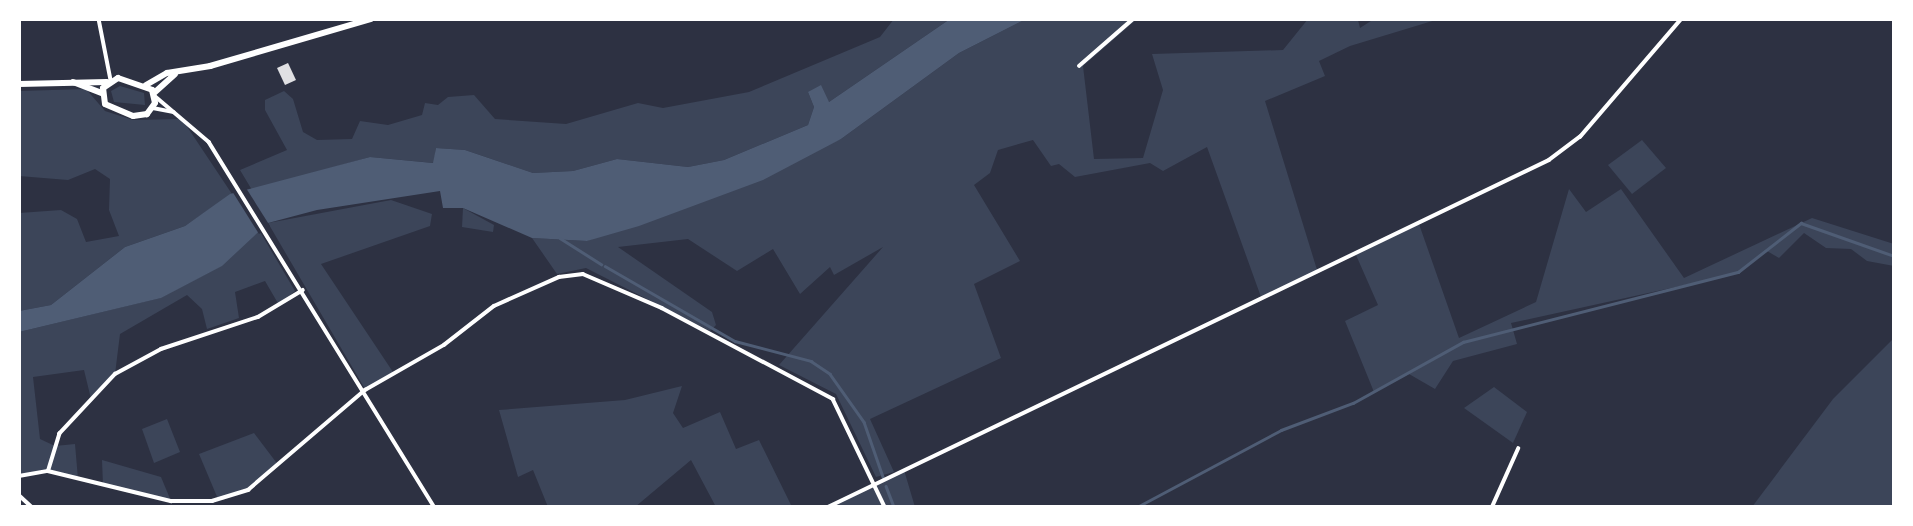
<!DOCTYPE html>
<html>
<head>
<meta charset="utf-8">
<style>
  body { margin:0 }
  #map { position:relative; width:1913px; height:526px; overflow:hidden; background:#2d3142; font-family:"Alegreya Sans",sans-serif }
  div>[style] { position:absolute }
  .green>* { inset:0; background:#3c4559 }
  .water>* { inset:0; background:#4f5d75 }
  .pier>* { inset:0; background:#2d3142 }
  .stream>* { height:2.5px; margin:-1.25px; padding:0 1.25px; transform-origin:1.25px; border-radius:1.25px; background:#4f5d75 }
  .building>* { inset:0; background:#e0e0e3 }
  .minor>* { height:3.5px; margin:-1.75px; padding:0 1.75px; transform-origin:1.75px; border-radius:1.75px; background:#fff }
  .primary>* { height:6px; margin:-3px; padding:0 3px; transform-origin:3px; border-radius:3px; background:#fff }
  span { translate:-50% -50%; white-space:nowrap; text-align:center; line-height:1.15; -webkit-text-stroke:6px #fff; paint-order:stroke }
  .frame { position:absolute; inset:0; border:21px solid #fff; pointer-events:none }
</style>
</head>
<body>
<div id="map">
  <div class="green">
    <div style="clip-path:polygon(894px 19px,950px 19px,829px 102px,808px 92px,814px 107px,808px 125px,724px 160px,688px 167px,617px 159px,573px 171px,533px 173px,465px 150px,436px 148px,434px 163px,370px 157px,252px 190px,240px 170px,287px 150px,265px 110px,265px 100px,284px 91px,293px 99px,303px 132px,317px 140px,352px 139px,360px 121px,388px 125px,422px 115px,425px 103px,438px 105px,448px 97px,474px 95px,495px 119px,566px 124px,638px 103px,663px 108px,749px 92px,880px 37px)"></div>
    <div style="clip-path:polygon(1026px 19px,1137px 19px,1083px 66px,1094px 159px,1143px 158px,1163px 90px,1152px 54px,1283px 50px,1308px 19px,1358px 20px,1360px 28px,1374px 19px,1439px 19px,1350px 46px,1319px 61px,1325px 76px,1265px 101px,1318px 273px,1261px 297px,1207px 147px,1163px 171px,1150px 163px,1075px 177px,1059px 164px,1051px 166px,1033px 140px,998px 150px,990px 173px,974px 185px,1020px 261px,974px 284px,1001px 358px,870px 419px,894px 472px,876px 477px,836px 394px,779px 365px,883px 247px,834px 275px,830px 267px,800px 294px,773px 249px,737px 271px,688px 239px,618px 247px,712px 312px,716px 325px,710px 331px,586px 268px,557px 274px,532px 238px,587px 241px,841px 139px,959px 53px)"></div>
    <div style="clip-path:polygon(120px 86px,144px 93px,145px 105px,114px 102px,111px 91px)"></div>
    <div style="clip-path:polygon(86px 89px,105px 111px,133px 120px,182px 119px,232px 194px,185px 226px,125px 247px,51px 305px,19px 311px,19px 213px,61px 210px,77px 219px,86px 242px,119px 236px,109px 210px,110px 179px,95px 169px,68px 180px,19px 176px,19px 91px)"></div>
    <div style="clip-path:polygon(1642px 140px,1666px 168px,1632px 194px,1608px 165px)"></div>
    <div style="clip-path:polygon(1569px 189px,1586px 212px,1621px 189px,1684px 278px,1812px 218px,1894px 244px,1894px 266px,1867px 261px,1851px 249px,1826px 248px,1804px 233px,1779px 258px,1767px 251px,1735px 274px,1511px 323px,1517px 344px,1453px 361px,1435px 389px,1409px 374px,1374px 392px,1345px 321px,1378px 305px,1356px 255px,1419px 224px,1459px 338px,1536px 302px)"></div>
    <div style="clip-path:polygon(391px 200px,432px 214px,430px 226px,321px 264px,395px 375px,365px 389px,268px 223px)"></div>
    <div style="clip-path:polygon(463px 208px,494px 225px,493px 232px,462px 227px)"></div>
    <div style="clip-path:polygon(259px 230px,295px 291px,279px 305px,265px 281px,235px 292px,239px 318px,207px 329px,202px 309px,187px 295px,120px 334px,115px 374px,91px 399px,84px 370px,33px 377px,40px 439px,55px 446px,75px 444px,78px 479px,48px 471px,19px 476px,19px 332px,160px 298px,221px 266px)"></div>
    <div style="clip-path:polygon(1894px 338px,1894px 507px,1752px 507px,1833px 399px)"></div>
    <div style="clip-path:polygon(682px 386px,673px 413px,683px 428px,720px 412px,736px 449px,759px 440px,792px 507px,716px 507px,691px 460px,635px 507px,548px 507px,533px 470px,518px 477px,499px 410px,625px 400px)"></div>
    <div style="clip-path:polygon(1494px 387px,1527px 412px,1513px 443px,1464px 408px)"></div>
    <div style="clip-path:polygon(167px 419px,180px 452px,154px 463px,142px 429px)"></div>
    <div style="clip-path:polygon(254px 433px,279px 466px,248px 490px,218px 499px,199px 454px)"></div>
    <div style="clip-path:polygon(102px 460px,161px 477px,171px 501px,103px 485px)"></div>
    <div style="clip-path:polygon(904px 470px,915px 507px,822px 507px,875px 485px)"></div>
  </div>
  <div class="water">
    <div style="clip-path:polygon(950px 19px,1026px 19px,959px 53px,841px 139px,763px 180px,639px 226px,587px 241px,532px 238px,463px 208px,443px 208px,440px 191px,317px 210px,268px 223px,222px 266px,161px 298px,19px 332px,19px 311px,51px 305px,125px 247px,185px 226px,230px 194px,370px 157px,433px 163px,436px 148px,465px 150px,533px 173px,573px 171px,617px 159px,688px 167px,724px 160px,808px 125px,814px 107px,808px 92px,821px 85px,829px 102px)"></div>
  </div>
  <div class="pier">
    <div style="clip-path:polygon(246px 188px,270px 226px,259px 234px,232px 191px)"></div>
  </div>
  <div class="stream">
    <div style="left:560px;top:238px;width:49px;rotate:32.4deg"></div>
    <div style="left:605px;top:266px;width:150px;rotate:30deg"></div>
    <div style="left:735px;top:341px;width:79px;rotate:14.7deg"></div>
    <div style="left:811px;top:361px;width:23px;rotate:34deg"></div>
    <div style="left:830px;top:374px;width:59px;rotate:54.7deg"></div>
    <div style="left:864px;top:422px;width:58px;rotate:70.9deg"></div>
    <div style="left:886px;top:486px;width:22px;rotate:69deg"></div>
    <div style="left:1137px;top:507px;width:163px;rotate:-28.1deg"></div>
    <div style="left:1281px;top:430px;width:77px;rotate:-20.6deg"></div>
    <div style="left:1353px;top:403px;width:126px;rotate:-29deg"></div>
    <div style="left:1463px;top:342px;width:284px;rotate:-14.3deg"></div>
    <div style="left:1738px;top:272px;width:80px;rotate:-37.9deg"></div>
    <div style="left:1801px;top:223px;width:99px;rotate:19.5deg"></div>
  </div>
  <div class="building">
    <div style="clip-path:polygon(288px 63px,296px 80px,285px 85px,277px 68px)"></div>
  </div>
  <div class="minor">
    <div style="left:99px;top:19px;width:62px;rotate:78.9deg"></div>
    <div style="left:1079px;top:66px;width:72px;rotate:-41deg"></div>
    <div style="left:155px;top:96px;width:71px;rotate:40.4deg"></div>
    <div style="left:209px;top:142px;width:429px;rotate:58.3deg"></div>
    <div style="left:153px;top:108px;width:21px;rotate:11deg"></div>
    <div style="left:48px;top:471px;width:39px;rotate:-73deg"></div>
    <div style="left:59px;top:434px;width:82px;rotate:-47deg"></div>
    <div style="left:115px;top:374px;width:52px;rotate:-28.5deg"></div>
    <div style="left:161px;top:349px;width:102px;rotate:-18.3deg"></div>
    <div style="left:258px;top:317px;width:52px;rotate:-31deg"></div>
    <div style="left:19px;top:476px;width:29px;rotate:-10deg"></div>
    <div style="left:48px;top:471px;width:127px;rotate:13.7deg"></div>
    <div style="left:171px;top:501px;width:41px"></div>
    <div style="left:212px;top:501px;width:38px;rotate:-17deg"></div>
    <div style="left:248px;top:490px;width:154px;rotate:-40.5deg"></div>
    <div style="left:365px;top:390px;width:91px;rotate:-29.7deg"></div>
    <div style="left:444px;top:345px;width:63px;rotate:-38deg"></div>
    <div style="left:494px;top:306px;width:71px;rotate:-24deg"></div>
    <div style="left:559px;top:277px;width:24px;rotate:-7deg"></div>
    <div style="left:583px;top:274px;width:86px;rotate:23.3deg"></div>
    <div style="left:662px;top:308px;width:194px;rotate:28deg"></div>
    <div style="left:833px;top:399px;width:120px;rotate:64.3deg"></div>
    <div style="left:19px;top:495px;width:18px;rotate:43deg"></div>
    <div style="left:828px;top:507px;width:800px;rotate:-25.7deg"></div>
    <div style="left:1549px;top:160px;width:39px;rotate:-37deg"></div>
    <div style="left:1580px;top:137px;width:155px;rotate:-49.4deg"></div>
    <div style="left:1492px;top:507px;width:64px;rotate:-65.9deg"></div>
  </div>
  <div class="primary">
    <div style="left:118px;top:78px;width:36px;rotate:19deg"></div>
    <div style="left:152px;top:90px;width:13px;rotate:77deg"></div>
    <div style="left:155px;top:103px;width:14px;rotate:126deg"></div>
    <div style="left:147px;top:114px;width:14px;rotate:172deg"></div>
    <div style="left:133px;top:116px;width:30px;rotate:-157deg"></div>
    <div style="left:105px;top:104px;width:16px;rotate:-97deg"></div>
    <div style="left:103px;top:88px;width:18px;rotate:-34deg"></div>
    <div style="left:73px;top:82px;width:31px;rotate:21deg"></div>
    <div style="left:19px;top:84px;width:88px;rotate:-1.3deg"></div>
    <div style="left:146px;top:85px;width:24px;rotate:-30deg"></div>
    <div style="left:167px;top:73px;width:44px;rotate:-9.2deg"></div>
    <div style="left:210px;top:66px;width:168px;rotate:-16.3deg"></div>
    <div style="left:154px;top:93px;width:28px;rotate:-42deg"></div>
  </div>
  <div class="frame"></div>
</div>
</body>
</html>
